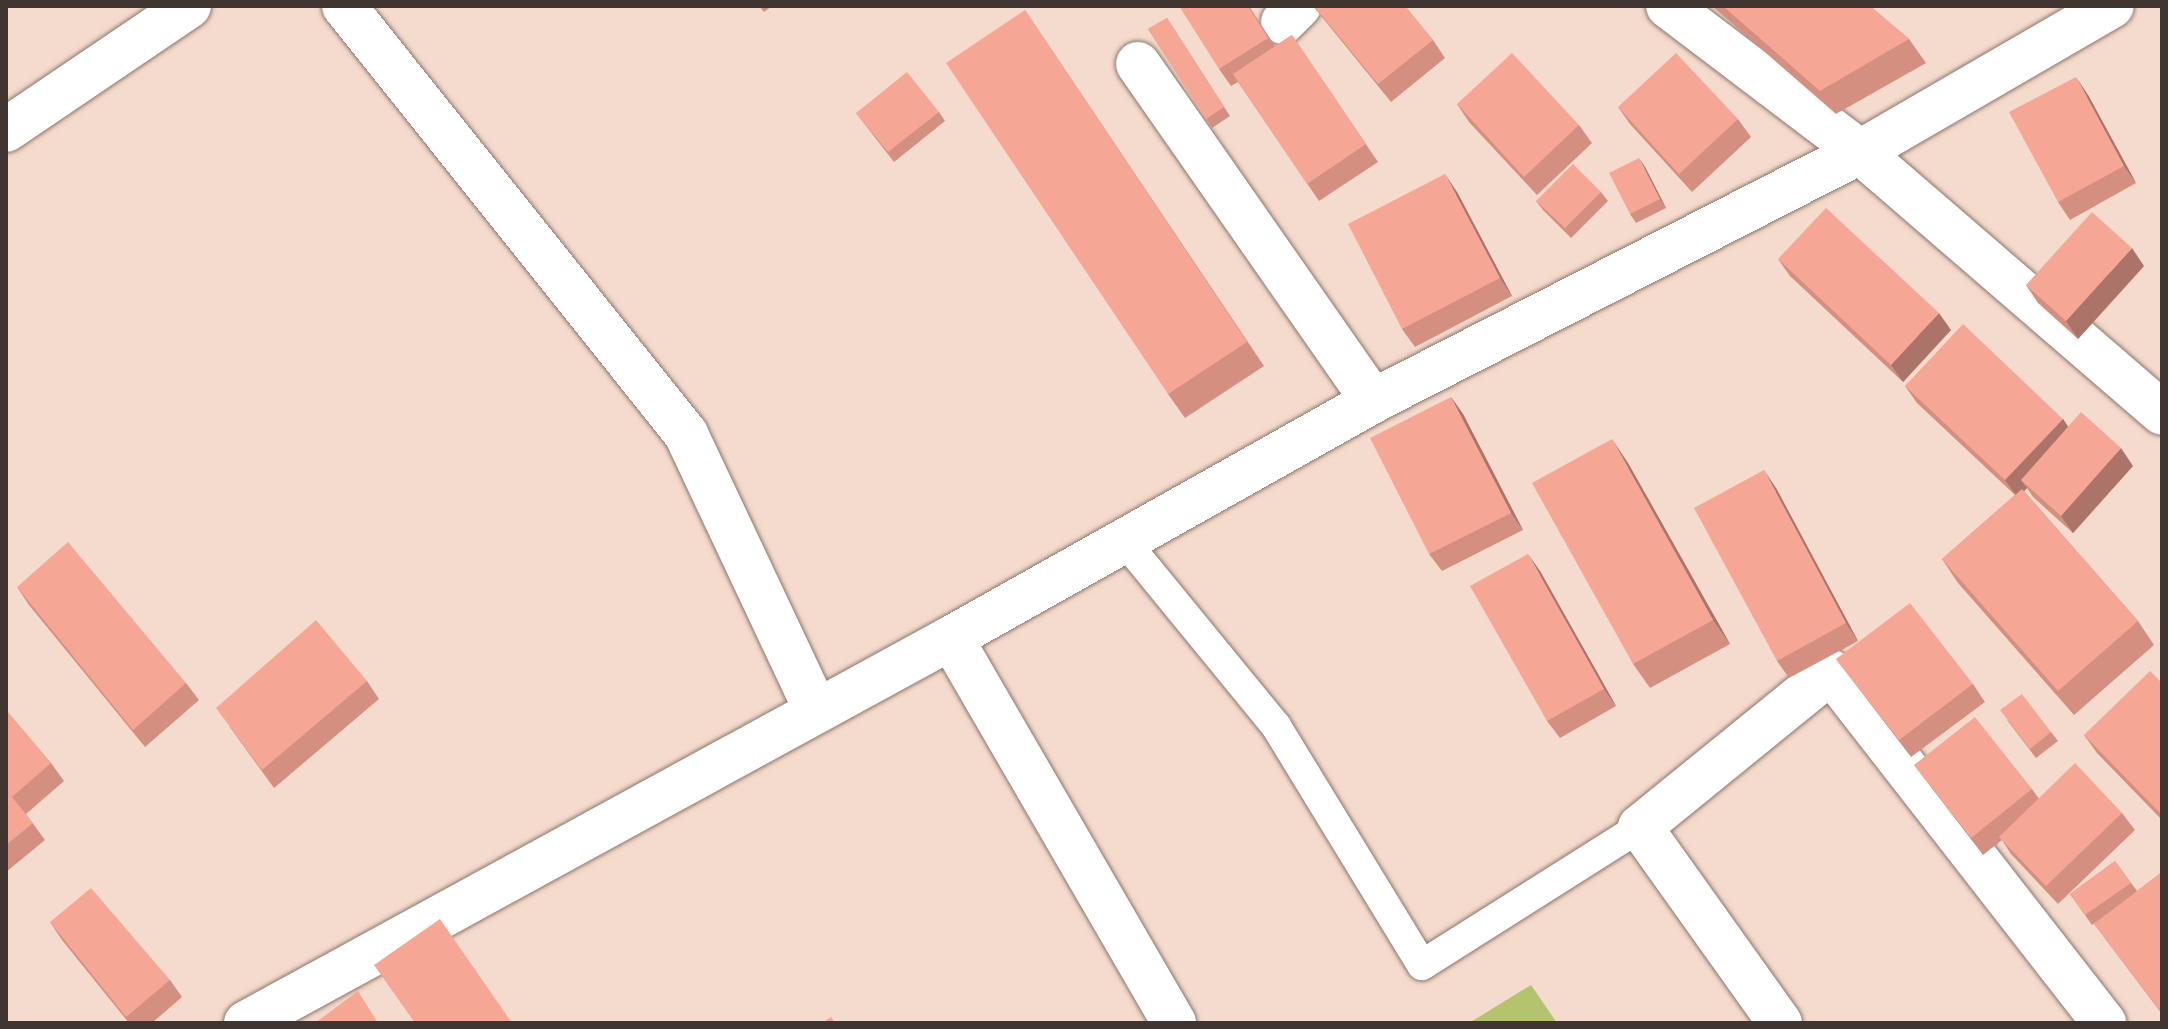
<!DOCTYPE html>
<html>
<head>
<meta charset="utf-8">
<style>
  body { margin:0 }
  #map { position:relative; width:2168px; height:1029px; overflow:hidden; background:#f5dbcd; font-family:"Source Sans 3",sans-serif }
  div>[style] { position:absolute }
  .green>* { inset:0; background:#b4c36e }
  .roads { filter:drop-shadow(0 0 2px #8d7569) drop-shadow(0 0 2px #8d7569) }
  .lane>* { height:30px; margin:-15px; padding:0 15px; transform-origin:15px; border-radius:15px; background:#fff }
  .street>* { height:44px; margin:-22px; padding:0 22px; transform-origin:22px; border-radius:22px; background:#fff }
  .secondary>* { height:44px; margin:-22px; padding:0 22px; transform-origin:22px; border-radius:22px; background:#fff }
  .wall>* { inset:0; background:#d48f80 }
  .shaded-wall>* { inset:0; background:#ac7468 }
  .building>* { inset:0; background:#f6a695 }
  span { translate:-50% -50%; white-space:nowrap; text-align:center; line-height:1.15; -webkit-text-stroke:6px #f5dbcd; paint-order:stroke }
  .frame { position:absolute; inset:0; border:8px solid #403530; pointer-events:none }
</style>
</head>
<body>
<div id="map">
  <div class="green">
    <div style="clip-path:polygon(1531px 985px,1557px 1023px,1469px 1023px)"></div>
  </div>
  <div class="roads">
    <div class="lane">
      <div style="left:1123px;top:539px;width:242px;rotate:50.7deg"></div>
      <div style="left:1276px;top:726px;width:280px;rotate:58.6deg"></div>
      <div style="left:1422px;top:965px;width:258px;rotate:-32.3deg"></div>
    </div>
    <div class="street">
      <div style="left:344px;top:6px;width:548px;rotate:51.37deg"></div>
      <div style="left:686px;top:434px;width:305px;rotate:64.8deg"></div>
      <div style="left:1668px;top:6px;width:241px;rotate:37.2deg"></div>
      <div style="left:1860px;top:152px;width:399px;rotate:40.8deg"></div>
      <div style="left:1283px;top:22px;width:23px;rotate:-45deg"></div>
      <div style="left:1138px;top:64px;width:411px;rotate:55.1deg"></div>
      <div style="left:951px;top:638px;width:445px;rotate:59.9deg"></div>
      <div style="left:1780px;top:1023px;width:241px;rotate:-125.5deg"></div>
      <div style="left:1640px;top:827px;width:246px;rotate:-39.1deg"></div>
      <div style="left:1831px;top:672px;width:445px;rotate:52.1deg"></div>
    </div>
    <div class="secondary">
      <div style="left:6px;top:130px;width:221px;rotate:-34.1deg"></div>
      <div style="left:246px;top:1023px;width:803px;rotate:-28.64deg"></div>
      <div style="left:951px;top:638px;width:484px;rotate:-29.3deg"></div>
      <div style="left:1373px;top:401px;width:547px;rotate:-27.08deg"></div>
      <div style="left:1860px;top:152px;width:291px;rotate:-30.1deg"></div>
    </div>
  </div>
  <div class="wall">
    <div style="clip-path:polygon(759px 6px,772px 6px,764px 12px)"></div>
    <div style="clip-path:polygon(1249px 6px,1275px 46px,1292px 35px,1378px 162px,1319px 201px,1238px 82px,1231px 86px,1219px 69px)"></div>
    <div style="clip-path:polygon(1313px 6px,1405px 6px,1433px 40px,1445px 58px,1391px 102px)"></div>
    <div style="clip-path:polygon(1712px 6px,1870px 6px,1909px 39px,1926px 63px,1836px 114px)"></div>
    <div style="clip-path:polygon(1025px 10px,1264px 366px,1185px 418px,1168px 394px)"></div>
    <div style="clip-path:polygon(1167px 18px,1230px 116px,1212px 128px,1148px 29px)"></div>
    <div style="clip-path:polygon(2088px 95px,2136px 183px,2070px 220px,2058px 202px)"></div>
    <div style="clip-path:polygon(1457px 104px,1579px 125px,1592px 143px,1537px 195px,1469px 122px)"></div>
    <div style="clip-path:polygon(1618px 107px,1738px 119px,1751px 137px,1692px 192px,1630px 124px)"></div>
    <div style="clip-path:polygon(939px 112px,945px 121px,894px 162px,856px 113px)"></div>
    <div style="clip-path:polygon(1645px 167px,1666px 208px,1636px 223px,1630px 214px)"></div>
    <div style="clip-path:polygon(1457px 192px,1512px 296px,1415px 347px,1402px 329px)"></div>
    <div style="clip-path:polygon(1601px 192px,1608px 201px,1571px 238px,1543px 210px,1536px 201px)"></div>
    <div style="clip-path:polygon(1778px 259px,1951px 330px,1903px 382px,1790px 276px)"></div>
    <div style="clip-path:polygon(2144px 266px,2078px 339px,2038px 303px,2026px 285px)"></div>
    <div style="clip-path:polygon(1905px 386px,2063px 419px,2068px 427px,2133px 466px,2073px 533px,2033px 497px,2027px 488px,2024px 491px,2138px 621px,2154px 645px,2074px 715px,1958px 583px,1942px 559px,2015px 495px,1917px 403px)"></div>
    <div style="clip-path:polygon(1451px 397px,1463px 414px,1523px 530px,1442px 571px,1429px 554px)"></div>
    <div style="clip-path:polygon(1628px 463px,1730px 644px,1650px 688px,1633px 664px)"></div>
    <div style="clip-path:polygon(1776px 488px,1858px 641px,1789px 678px,1777px 661px)"></div>
    <div style="clip-path:polygon(1540px 571px,1616px 706px,1560px 738px,1547px 721px)"></div>
    <div style="clip-path:polygon(17px 587px,186px 683px,199px 700px,145px 747px,29px 605px)"></div>
    <div style="clip-path:polygon(1836px 659px,1973px 684px,1985px 702px,1911px 757px)"></div>
    <div style="clip-path:polygon(367px 681px,379px 699px,274px 788px,229px 726px)"></div>
    <div style="clip-path:polygon(2162px 683px,2162px 820px,2097px 753px,2084px 735px)"></div>
    <div style="clip-path:polygon(6px 710px,51px 763px,64px 781px,26px 814px,45px 840px,6px 872px)"></div>
    <div style="clip-path:polygon(2007px 720px,2051px 732px,2058px 741px,2036px 758px)"></div>
    <div style="clip-path:polygon(1914px 765px,2032px 789px,2039px 799px,2122px 813px,2135px 830px,2058px 904px,2011px 854px,2002px 840px,1983px 855px)"></div>
    <div style="clip-path:polygon(2115px 861px,2137px 891px,2162px 872px,2162px 1014px,2094px 924px,2114px 909px,2092px 925px,2070px 894px)"></div>
    <div style="clip-path:polygon(50px 922px,170px 980px,182px 997px,152px 1023px,129px 1023px,62px 940px)"></div>
  </div>
  <div class="shaded-wall">
    <div style="clip-path:polygon(2076px 77px,2088px 95px,2136px 183px,2124px 166px)"></div>
    <div style="clip-path:polygon(1639px 158px,1645px 167px,1666px 208px,1660px 199px)"></div>
    <div style="clip-path:polygon(1445px 174px,1457px 192px,1512px 296px,1500px 278px)"></div>
    <div style="clip-path:polygon(2132px 248px,2144px 266px,2078px 339px,2066px 321px)"></div>
    <div style="clip-path:polygon(1939px 313px,1951px 330px,1903px 382px,1891px 365px)"></div>
    <div style="clip-path:polygon(1451px 397px,1463px 414px,1523px 530px,1511px 513px)"></div>
    <div style="clip-path:polygon(2063px 419px,2075px 437px,2021px 480px,2027px 488px,2018px 498px,2005px 480px)"></div>
    <div style="clip-path:polygon(1612px 439px,1628px 463px,1730px 644px,1713px 620px)"></div>
    <div style="clip-path:polygon(2121px 448px,2133px 466px,2073px 533px,2061px 516px)"></div>
    <div style="clip-path:polygon(1764px 470px,1776px 488px,1858px 641px,1846px 623px)"></div>
    <div style="clip-path:polygon(1528px 554px,1540px 571px,1616px 706px,1604px 689px)"></div>
  </div>
  <div class="building">
    <div style="clip-path:polygon(1179px 6px,1248px 6px,1268px 38px,1219px 69px)"></div>
    <div style="clip-path:polygon(1314px 6px,1405px 6px,1433px 40px,1378px 84px)"></div>
    <div style="clip-path:polygon(1723px 6px,1870px 6px,1909px 39px,1820px 91px)"></div>
    <div style="clip-path:polygon(1025px 10px,1247px 342px,1168px 394px,946px 63px)"></div>
    <div style="clip-path:polygon(1167px 18px,1224px 107px,1206px 119px,1148px 29px)"></div>
    <div style="clip-path:polygon(1292px 35px,1366px 144px,1307px 184px,1233px 74px)"></div>
    <div style="clip-path:polygon(1512px 53px,1579px 125px,1524px 177px,1457px 104px)"></div>
    <div style="clip-path:polygon(1676px 53px,1738px 119px,1679px 174px,1618px 107px)"></div>
    <div style="clip-path:polygon(907px 72px,939px 112px,888px 152px,856px 113px)"></div>
    <div style="clip-path:polygon(2076px 77px,2124px 166px,2058px 202px,2009px 112px)"></div>
    <div style="clip-path:polygon(1639px 158px,1660px 199px,1630px 214px,1609px 173px)"></div>
    <div style="clip-path:polygon(1573px 164px,1601px 192px,1565px 228px,1536px 201px)"></div>
    <div style="clip-path:polygon(1445px 174px,1500px 278px,1402px 329px,1348px 224px)"></div>
    <div style="clip-path:polygon(1826px 208px,1939px 313px,1891px 365px,1778px 259px)"></div>
    <div style="clip-path:polygon(2092px 212px,2132px 248px,2066px 321px,2026px 285px)"></div>
    <div style="clip-path:polygon(1963px 324px,2063px 419px,2005px 480px,1905px 386px)"></div>
    <div style="clip-path:polygon(1451px 397px,1511px 513px,1429px 554px,1370px 438px)"></div>
    <div style="clip-path:polygon(2081px 412px,2121px 448px,2061px 516px,2021px 480px)"></div>
    <div style="clip-path:polygon(1612px 439px,1713px 620px,1633px 664px,1532px 483px)"></div>
    <div style="clip-path:polygon(1764px 470px,1846px 623px,1777px 661px,1694px 508px)"></div>
    <div style="clip-path:polygon(2022px 489px,2138px 621px,2058px 691px,1942px 559px)"></div>
    <div style="clip-path:polygon(68px 542px,186px 683px,133px 730px,17px 587px)"></div>
    <div style="clip-path:polygon(1528px 554px,1604px 689px,1547px 721px,1470px 586px)"></div>
    <div style="clip-path:polygon(1910px 603px,1973px 684px,1899px 740px,1836px 659px)"></div>
    <div style="clip-path:polygon(316px 620px,367px 681px,262px 770px,216px 708px)"></div>
    <div style="clip-path:polygon(2150px 671px,2162px 683px,2162px 815px,2084px 735px)"></div>
    <div style="clip-path:polygon(2022px 694px,2051px 732px,2030px 749px,2000px 710px)"></div>
    <div style="clip-path:polygon(6px 710px,51px 763px,12px 797px,33px 823px,6px 845px)"></div>
    <div style="clip-path:polygon(1975px 717px,2032px 789px,1971px 838px,1914px 765px)"></div>
    <div style="clip-path:polygon(2075px 763px,2122px 813px,2046px 886px,1999px 837px)"></div>
    <div style="clip-path:polygon(2115px 861px,2131px 883px,2085px 915px,2070px 894px)"></div>
    <div style="clip-path:polygon(2162px 872px,2162px 1013px,2094px 924px)"></div>
    <div style="clip-path:polygon(91px 888px,170px 980px,126px 1017px,50px 922px)"></div>
    <div style="clip-path:polygon(440px 919px,512px 1023px,415px 1023px,374px 965px)"></div>
    <div style="clip-path:polygon(358px 991px,378px 1023px,315px 1023px)"></div>
    <div style="clip-path:polygon(831px 1017px,835px 1023px,822px 1023px)"></div>
  </div>
  <div class="frame"></div>
</div>
</body>
</html>
